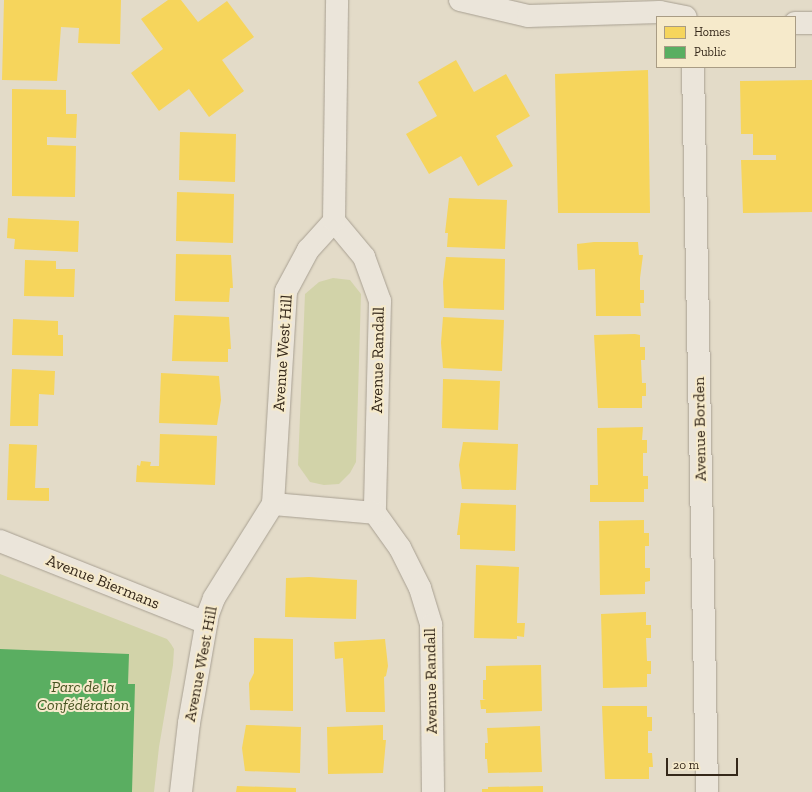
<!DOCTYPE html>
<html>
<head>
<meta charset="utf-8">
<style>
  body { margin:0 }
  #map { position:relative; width:812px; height:792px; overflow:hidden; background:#e3dbc8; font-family:"Zilla Slab",serif }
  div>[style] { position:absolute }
  .green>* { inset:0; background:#d2d3a9 }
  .homes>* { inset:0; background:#f6d55c }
  .public>* { inset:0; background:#5aae61 }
  .roads { filter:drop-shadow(0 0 1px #a8a092) drop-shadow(0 0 1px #a8a092) }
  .minor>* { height:22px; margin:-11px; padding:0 11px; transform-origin:11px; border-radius:11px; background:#ebe5da }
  span { translate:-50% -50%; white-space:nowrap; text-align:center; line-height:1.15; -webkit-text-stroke:4px #f6eacb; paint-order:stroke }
  .street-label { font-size:16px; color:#35281a }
  .park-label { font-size:16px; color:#465320; font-style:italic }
  .legend { position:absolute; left:656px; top:16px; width:140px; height:52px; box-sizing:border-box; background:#f6eacb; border:1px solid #a99c84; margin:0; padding:5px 7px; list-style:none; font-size:12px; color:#35281a }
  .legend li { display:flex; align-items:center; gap:8px; height:20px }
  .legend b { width:20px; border:1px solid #a99c84 }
  .scale { position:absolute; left:666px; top:758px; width:72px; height:18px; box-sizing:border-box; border:2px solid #35281a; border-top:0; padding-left:5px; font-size:12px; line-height:14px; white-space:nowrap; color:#35281a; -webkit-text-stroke:3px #f6eacb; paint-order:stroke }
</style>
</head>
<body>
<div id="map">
  <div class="green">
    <div style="clip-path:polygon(333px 278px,350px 280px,361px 294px,356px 462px,350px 473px,339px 484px,324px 485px,310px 482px,298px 465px,305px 294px,319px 282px)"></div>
    <div style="clip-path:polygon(0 574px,167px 639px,171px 644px,174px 649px,173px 665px,159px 747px,154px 792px,0 792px)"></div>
  </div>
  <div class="homes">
    <div style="clip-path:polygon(4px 0,121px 0,120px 44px,78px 43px,79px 28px,61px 27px,57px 81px,2px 80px)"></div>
    <div style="clip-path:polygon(168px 0,181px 0,198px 22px,227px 1px,254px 37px,222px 60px,244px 91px,209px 117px,189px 89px,159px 111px,131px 73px,163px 49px,141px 19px)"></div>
    <div style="clip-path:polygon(456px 60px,474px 92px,506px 74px,530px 116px,496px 136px,513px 166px,478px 186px,461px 156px,429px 174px,406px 134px,437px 116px,418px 82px)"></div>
    <div style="clip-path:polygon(648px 70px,650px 213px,558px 213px,555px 74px)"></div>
    <div style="clip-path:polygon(812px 80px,812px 212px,743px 213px,741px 160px,776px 160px,776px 155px,753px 155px,753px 134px,741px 134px,740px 81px)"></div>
    <div style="clip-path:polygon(12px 89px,66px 90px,66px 114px,77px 114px,76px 138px,47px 137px,47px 145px,76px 146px,75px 197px,12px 196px)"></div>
    <div style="clip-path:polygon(180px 132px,236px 134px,235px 182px,179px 180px)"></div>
    <div style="clip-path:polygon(177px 192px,234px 194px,233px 243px,176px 241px)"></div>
    <div style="clip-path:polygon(449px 198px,507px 200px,505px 249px,447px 247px,448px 233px,445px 233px)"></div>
    <div style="clip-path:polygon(8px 218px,79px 221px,78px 252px,14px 249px,15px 239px,7px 238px)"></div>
    <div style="clip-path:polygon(594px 242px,638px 242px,639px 255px,643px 255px,640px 278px,640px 290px,644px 290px,644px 303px,640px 303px,641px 316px,596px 316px,595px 269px,578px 270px,577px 244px)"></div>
    <div style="clip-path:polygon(176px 254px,231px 255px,233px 288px,230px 288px,229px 302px,175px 301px)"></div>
    <div style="clip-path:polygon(446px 257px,505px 259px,504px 310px,444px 308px,443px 282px)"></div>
    <div style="clip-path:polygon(25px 260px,56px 261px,56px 269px,75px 269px,74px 297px,24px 296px)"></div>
    <div style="clip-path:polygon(174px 315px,229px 317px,231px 349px,228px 349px,228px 362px,172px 361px)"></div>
    <div style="clip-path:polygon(443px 317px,504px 320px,502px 371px,443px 368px,441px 343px)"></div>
    <div style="clip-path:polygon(13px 319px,58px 321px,58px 335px,63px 335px,63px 356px,12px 355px)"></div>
    <div style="clip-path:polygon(635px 334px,640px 335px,640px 347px,645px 347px,645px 360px,641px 360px,642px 383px,646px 383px,646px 396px,642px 396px,642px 408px,598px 408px,594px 335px)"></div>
    <div style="clip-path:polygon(12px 369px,55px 371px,54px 395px,39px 394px,38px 426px,10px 426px)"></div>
    <div style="clip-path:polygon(161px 373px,219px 376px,221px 400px,217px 425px,159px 423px)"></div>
    <div style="clip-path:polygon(443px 379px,500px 381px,498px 430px,442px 428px)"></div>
    <div style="clip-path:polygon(643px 427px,642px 440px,647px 440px,647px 453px,643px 453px,643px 476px,648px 476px,648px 489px,644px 489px,644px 502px,590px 502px,590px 485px,598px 485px,597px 428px)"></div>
    <div style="clip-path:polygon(160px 434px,217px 436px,215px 485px,136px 482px,137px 465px,140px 466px,141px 461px,151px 462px,150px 466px,159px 466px)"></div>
    <div style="clip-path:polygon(463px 442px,518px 444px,516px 490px,462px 489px,459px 465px)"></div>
    <div style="clip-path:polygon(9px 444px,37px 445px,35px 488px,49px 488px,49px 501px,7px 500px)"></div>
    <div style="clip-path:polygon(461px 503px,516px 505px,515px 551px,460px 549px,460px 535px,457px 535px)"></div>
    <div style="clip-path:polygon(644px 520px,644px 533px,649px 533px,649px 546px,645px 546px,645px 568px,650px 568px,650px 581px,645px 582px,645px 594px,600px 595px,599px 521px)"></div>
    <div style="clip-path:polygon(476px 565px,519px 567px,517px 623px,525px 623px,524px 637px,517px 636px,517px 639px,474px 638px)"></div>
    <div style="clip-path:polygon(309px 577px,357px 580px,356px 619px,285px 617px,286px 578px)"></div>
    <div style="clip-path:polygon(646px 612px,646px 625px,651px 625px,651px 638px,646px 638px,647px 661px,651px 661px,651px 674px,647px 674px,647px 687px,603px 688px,601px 614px)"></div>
    <div style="clip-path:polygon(254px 638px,293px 639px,293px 711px,250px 710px,249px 683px,254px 673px)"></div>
    <div style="clip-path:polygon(385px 639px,388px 666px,386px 676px,384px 677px,385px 712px,346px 712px,343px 658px,335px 659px,334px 642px)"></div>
    <div style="clip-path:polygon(541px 665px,542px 711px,486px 713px,486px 709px,481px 709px,480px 700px,486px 700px,483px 699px,483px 680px,486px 680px,486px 666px)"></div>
    <div style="clip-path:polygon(602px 706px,647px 706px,647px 717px,652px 717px,652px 731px,648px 731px,648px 753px,652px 753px,653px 767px,649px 767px,649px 779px,605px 779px)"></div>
    <div style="clip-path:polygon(246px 725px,301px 727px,300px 773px,245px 771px,242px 748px)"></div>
    <div style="clip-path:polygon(383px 725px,383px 740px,386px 740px,383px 773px,328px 774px,327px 727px)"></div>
    <div style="clip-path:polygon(540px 726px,542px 772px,488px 773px,487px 759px,485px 759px,485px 743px,488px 743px,487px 728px)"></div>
    <div style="clip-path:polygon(237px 786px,296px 788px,296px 792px,236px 792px)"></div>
    <div style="clip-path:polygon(543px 786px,543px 792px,482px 792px,482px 789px,488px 789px,488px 787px)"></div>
  </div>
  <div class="public">
    <div style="clip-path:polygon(0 649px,129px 654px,128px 684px,135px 684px,132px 792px,0 792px)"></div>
  </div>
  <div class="roads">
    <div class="minor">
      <div style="left:460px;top:0;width:70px;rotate:13.2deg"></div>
      <div style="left:528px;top:16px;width:132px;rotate:-1.7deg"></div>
      <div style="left:660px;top:12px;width:26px;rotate:11deg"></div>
      <div style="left:795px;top:23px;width:17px"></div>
      <div style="left:693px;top:67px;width:725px;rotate:88.89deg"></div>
      <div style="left:334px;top:221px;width:47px;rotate:50.2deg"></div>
      <div style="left:364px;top:257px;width:47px;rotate:70deg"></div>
      <div style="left:380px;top:301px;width:212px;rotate:91.4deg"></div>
      <div style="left:375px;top:513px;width:43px;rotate:54.5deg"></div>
      <div style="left:400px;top:548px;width:45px;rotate:63.4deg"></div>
      <div style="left:420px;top:588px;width:39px;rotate:73deg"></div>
      <div style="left:431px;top:625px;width:167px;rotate:89.3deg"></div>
      <div style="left:273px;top:504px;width:102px;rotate:5deg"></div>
      <div style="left:0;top:541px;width:222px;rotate:21.7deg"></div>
      <div style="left:181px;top:792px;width:69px;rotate:-83.4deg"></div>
      <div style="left:189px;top:723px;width:111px;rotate:-80.1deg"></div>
      <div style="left:208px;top:614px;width:17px;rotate:-69deg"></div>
      <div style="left:214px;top:598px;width:111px;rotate:-57.9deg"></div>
      <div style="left:273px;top:504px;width:213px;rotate:-86.5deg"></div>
      <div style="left:286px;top:291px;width:47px;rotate:-61.8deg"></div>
      <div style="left:308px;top:250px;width:39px;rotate:-48deg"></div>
      <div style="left:334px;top:221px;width:221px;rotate:-89.2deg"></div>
    </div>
  </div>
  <div class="street-label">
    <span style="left:283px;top:353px;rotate:-86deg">Avenue West Hill</span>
    <span style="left:378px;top:360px;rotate:-89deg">Avenue Randall</span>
    <span style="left:700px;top:429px;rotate:-91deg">Avenue Borden</span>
    <span style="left:103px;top:582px;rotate:22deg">Avenue Biermans</span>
    <span style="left:201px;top:664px;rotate:-79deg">Avenue West Hill</span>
    <span style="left:431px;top:681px;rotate:-91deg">Avenue Randall</span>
  </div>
  <div class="park-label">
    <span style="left:83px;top:696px">Parc de la<br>Confédération</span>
  </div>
  <ul class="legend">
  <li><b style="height:11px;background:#f6d55c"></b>Homes</li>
  <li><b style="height:11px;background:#5aae61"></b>Public</li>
  </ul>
  <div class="scale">20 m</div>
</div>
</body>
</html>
